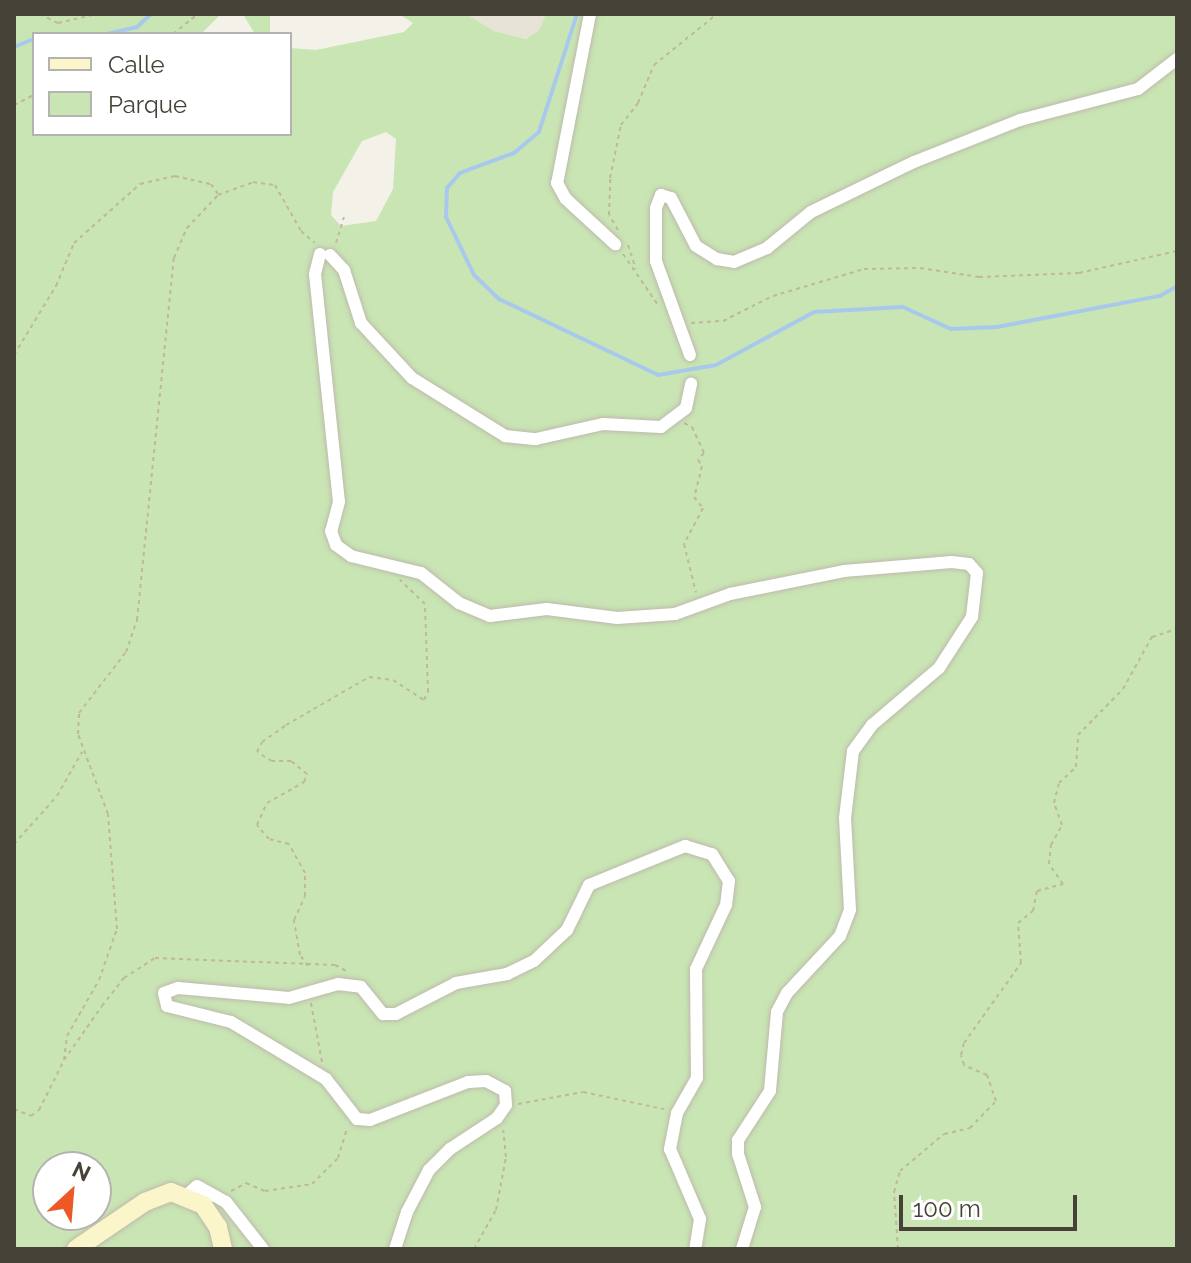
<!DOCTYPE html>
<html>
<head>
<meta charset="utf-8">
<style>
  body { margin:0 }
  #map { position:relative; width:1191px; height:1263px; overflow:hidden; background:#f3f1e8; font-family:Raleway,sans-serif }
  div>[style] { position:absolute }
  .residential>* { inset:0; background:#e7e3d7 }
  .green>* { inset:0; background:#c9e5b4 }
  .stream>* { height:4px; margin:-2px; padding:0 2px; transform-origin:2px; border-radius:2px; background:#a9c9ec }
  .path>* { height:2px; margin-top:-1px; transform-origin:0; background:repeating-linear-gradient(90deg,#bfb79e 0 4px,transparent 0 8px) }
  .roads { filter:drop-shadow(0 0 2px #bebaab) drop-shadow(0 0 2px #bebaab) }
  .minor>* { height:12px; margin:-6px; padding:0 6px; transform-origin:6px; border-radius:6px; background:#fff }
  .secondary>* { height:18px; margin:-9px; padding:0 9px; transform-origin:9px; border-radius:9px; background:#fbf5ca }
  span { translate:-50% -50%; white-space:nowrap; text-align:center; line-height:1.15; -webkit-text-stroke:7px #fff; paint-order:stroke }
  .frame { position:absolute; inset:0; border:16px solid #464237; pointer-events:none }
  .legend { position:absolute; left:32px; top:32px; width:260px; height:104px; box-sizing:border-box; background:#fff; border:2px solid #b5b3af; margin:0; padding:10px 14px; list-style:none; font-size:24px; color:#464237 }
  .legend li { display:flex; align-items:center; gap:16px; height:40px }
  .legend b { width:40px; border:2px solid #b5b3af }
  .north { position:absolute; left:32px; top:1151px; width:80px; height:80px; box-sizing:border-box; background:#fff; border:2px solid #b5b3af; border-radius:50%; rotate:26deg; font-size:22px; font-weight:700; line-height:32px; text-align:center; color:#464237 }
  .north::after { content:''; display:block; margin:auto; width:28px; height:36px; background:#ec5926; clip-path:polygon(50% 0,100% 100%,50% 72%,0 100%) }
  .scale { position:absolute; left:899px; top:1195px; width:178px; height:36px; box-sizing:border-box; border:4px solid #464237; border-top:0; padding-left:10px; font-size:24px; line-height:28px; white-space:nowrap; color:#464237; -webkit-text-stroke:6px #fff; paint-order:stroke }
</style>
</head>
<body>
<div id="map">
  <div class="residential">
    <div style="clip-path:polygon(466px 14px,546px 14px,539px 30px,526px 39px,494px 31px)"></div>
  </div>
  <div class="green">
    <div style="clip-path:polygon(evenodd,14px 14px,221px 14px,201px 34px,34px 34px,34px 134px,290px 134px,290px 48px,316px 50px,404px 32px,413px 23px,399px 14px,466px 14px,494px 31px,526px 39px,539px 30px,546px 14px,1177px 14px,1177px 1249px,14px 1249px,14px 14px,386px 132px,396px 139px,393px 189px,376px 221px,341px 226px,331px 215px,333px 192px,362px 141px,386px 132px,14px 14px,48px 1167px,96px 1167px,96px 1215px,48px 1215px,48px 1167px)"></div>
    <div style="clip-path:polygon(243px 14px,270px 14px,270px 34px,255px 34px)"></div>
  </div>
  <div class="stream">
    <div style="left:577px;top:14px;width:124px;rotate:107.9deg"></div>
    <div style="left:539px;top:132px;width:33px;rotate:140deg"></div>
    <div style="left:514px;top:153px;width:58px;rotate:159.7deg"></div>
    <div style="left:460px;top:173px;width:20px;rotate:131deg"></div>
    <div style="left:447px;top:188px;width:29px;rotate:92deg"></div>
    <div style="left:446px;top:217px;width:64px;rotate:64.2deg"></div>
    <div style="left:474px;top:275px;width:35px;rotate:44deg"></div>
    <div style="left:499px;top:299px;width:176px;rotate:25.5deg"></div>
    <div style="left:658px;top:375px;width:59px;rotate:-9.8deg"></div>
    <div style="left:716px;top:365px;width:111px;rotate:-28.4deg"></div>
    <div style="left:814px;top:312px;width:89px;rotate:-3.2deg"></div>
    <div style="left:903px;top:307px;width:53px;rotate:24.6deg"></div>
    <div style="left:951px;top:329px;width:46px;rotate:-2.5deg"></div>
    <div style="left:997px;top:327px;width:166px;rotate:-10.8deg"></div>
    <div style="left:1160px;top:296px;width:20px;rotate:-30deg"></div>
    <div style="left:46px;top:34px;width:61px"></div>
    <div style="left:107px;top:34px;width:31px;rotate:-13deg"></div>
    <div style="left:137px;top:27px;width:19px;rotate:-43deg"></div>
    <div style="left:14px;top:47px;width:22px;rotate:-22deg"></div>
  </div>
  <div class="path">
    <div style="left:40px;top:14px;width:20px;rotate:27deg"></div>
    <div style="left:58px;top:23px;width:40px;rotate:-13deg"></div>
    <div style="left:310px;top:14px;width:2px;rotate:63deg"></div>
    <div style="left:173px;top:34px;width:32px;rotate:-39deg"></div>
    <div style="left:14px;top:105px;width:22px;rotate:-27deg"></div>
    <div style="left:618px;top:230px;width:17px;rotate:-121deg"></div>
    <div style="left:609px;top:215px;width:37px;rotate:-88deg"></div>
    <div style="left:610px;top:178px;width:54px;rotate:-78.3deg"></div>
    <div style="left:621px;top:125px;width:28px;rotate:-52deg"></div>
    <div style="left:638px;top:103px;width:41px;rotate:-67.2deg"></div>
    <div style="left:654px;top:65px;width:81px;rotate:-39deg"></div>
    <div style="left:336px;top:243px;width:27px;rotate:-73deg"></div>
    <div style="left:628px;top:245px;width:25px;rotate:72deg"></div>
    <div style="left:623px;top:254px;width:62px;rotate:55.5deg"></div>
    <div style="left:691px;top:323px;width:32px;rotate:-4deg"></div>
    <div style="left:723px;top:321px;width:56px;rotate:-26.6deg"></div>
    <div style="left:773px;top:296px;width:95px;rotate:-16.5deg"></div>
    <div style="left:864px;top:269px;width:56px;rotate:-1deg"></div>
    <div style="left:920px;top:268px;width:60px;rotate:8.7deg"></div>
    <div style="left:979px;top:277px;width:100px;rotate:-2.3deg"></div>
    <div style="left:1079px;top:273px;width:100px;rotate:-12.7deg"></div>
    <div style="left:14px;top:355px;width:81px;rotate:-58.7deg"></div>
    <div style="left:56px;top:286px;width:47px;rotate:-67.3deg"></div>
    <div style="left:74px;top:243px;width:89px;rotate:-41.8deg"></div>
    <div style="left:140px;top:184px;width:36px;rotate:-13deg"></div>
    <div style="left:175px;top:176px;width:37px;rotate:13deg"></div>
    <div style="left:211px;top:184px;width:12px;rotate:55deg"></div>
    <div style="left:684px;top:423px;width:9px;rotate:27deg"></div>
    <div style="left:692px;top:427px;width:29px;rotate:65deg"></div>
    <div style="left:704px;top:453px;width:9px;rotate:131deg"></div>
    <div style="left:698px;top:460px;width:7px;rotate:56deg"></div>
    <div style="left:702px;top:466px;width:32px;rotate:104deg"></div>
    <div style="left:694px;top:497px;width:14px;rotate:51deg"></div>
    <div style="left:703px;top:508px;width:41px;rotate:117.8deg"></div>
    <div style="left:684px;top:544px;width:50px;rotate:76.2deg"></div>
    <div style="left:14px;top:844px;width:64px;rotate:-48.1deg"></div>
    <div style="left:57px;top:796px;width:51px;rotate:-60.4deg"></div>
    <div style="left:308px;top:966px;width:14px;rotate:-126deg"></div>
    <div style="left:300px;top:955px;width:36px;rotate:-100deg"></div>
    <div style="left:294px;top:920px;width:26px;rotate:-65deg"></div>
    <div style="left:305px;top:896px;width:23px;rotate:-90deg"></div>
    <div style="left:305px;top:873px;width:33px;rotate:-119deg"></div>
    <div style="left:289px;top:844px;width:21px;rotate:-166deg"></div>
    <div style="left:269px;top:839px;width:18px;rotate:-131deg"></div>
    <div style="left:257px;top:825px;width:24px;rotate:-66deg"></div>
    <div style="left:267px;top:803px;width:43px;rotate:-29.6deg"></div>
    <div style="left:304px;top:782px;width:9px;rotate:-69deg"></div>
    <div style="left:307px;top:774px;width:21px;rotate:-141deg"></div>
    <div style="left:291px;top:761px;width:19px;rotate:180deg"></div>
    <div style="left:272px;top:761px;width:17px;rotate:-149deg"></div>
    <div style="left:257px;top:752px;width:11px;rotate:-63deg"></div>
    <div style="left:262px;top:742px;width:29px;rotate:-35deg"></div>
    <div style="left:286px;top:725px;width:96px;rotate:-30deg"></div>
    <div style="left:369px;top:677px;width:24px;rotate:7deg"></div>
    <div style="left:393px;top:680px;width:37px;rotate:33deg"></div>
    <div style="left:424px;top:700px;width:9px;rotate:-63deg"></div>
    <div style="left:428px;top:692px;width:88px;rotate:-92deg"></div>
    <div style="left:425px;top:604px;width:35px;rotate:-136deg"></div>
    <div style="left:311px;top:1003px;width:60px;rotate:79.4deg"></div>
    <div style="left:64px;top:1060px;width:24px;rotate:-83deg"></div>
    <div style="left:67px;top:1036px;width:64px;rotate:-60.3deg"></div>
    <div style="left:99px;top:980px;width:54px;rotate:-70.6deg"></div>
    <div style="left:117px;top:929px;width:115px;rotate:-94.5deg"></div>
    <div style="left:108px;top:814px;width:85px;rotate:-110.6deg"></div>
    <div style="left:78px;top:734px;width:21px;rotate:-87deg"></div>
    <div style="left:79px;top:713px;width:77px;rotate:-52.4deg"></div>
    <div style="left:126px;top:652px;width:34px;rotate:-71deg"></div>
    <div style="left:137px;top:620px;width:364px;rotate:-84.2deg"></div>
    <div style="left:174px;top:258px;width:33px;rotate:-67deg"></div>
    <div style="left:187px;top:228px;width:45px;rotate:-46.8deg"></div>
    <div style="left:218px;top:195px;width:37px;rotate:-20deg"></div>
    <div style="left:253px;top:182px;width:22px;rotate:8deg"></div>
    <div style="left:275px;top:185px;width:53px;rotate:60.5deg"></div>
    <div style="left:301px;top:231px;width:18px;rotate:41deg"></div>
    <div style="left:518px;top:1104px;width:66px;rotate:-10.5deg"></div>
    <div style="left:583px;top:1092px;width:83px;rotate:11.9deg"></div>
    <div style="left:14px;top:1109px;width:18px;rotate:22deg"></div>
    <div style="left:31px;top:1116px;width:10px;rotate:-37deg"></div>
    <div style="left:39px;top:1110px;width:56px;rotate:-63.4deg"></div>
    <div style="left:64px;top:1060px;width:66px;rotate:-54.9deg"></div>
    <div style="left:102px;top:1006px;width:36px;rotate:-52deg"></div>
    <div style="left:124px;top:978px;width:37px;rotate:-33deg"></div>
    <div style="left:155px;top:958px;width:180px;rotate:2.2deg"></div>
    <div style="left:335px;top:965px;width:15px;rotate:28deg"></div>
    <div style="left:231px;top:1191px;width:17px;rotate:-28deg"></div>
    <div style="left:246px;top:1183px;width:21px;rotate:23deg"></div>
    <div style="left:265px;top:1191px;width:48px;rotate:-8.5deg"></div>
    <div style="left:312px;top:1184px;width:37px;rotate:-45deg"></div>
    <div style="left:338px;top:1158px;width:31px;rotate:-73deg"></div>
    <div style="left:474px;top:1249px;width:45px;rotate:-60.6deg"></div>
    <div style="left:496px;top:1210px;width:54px;rotate:-79.3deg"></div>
    <div style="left:506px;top:1157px;width:27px;rotate:-96deg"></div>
    <div style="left:898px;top:1249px;width:57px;rotate:-94deg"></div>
    <div style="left:894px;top:1192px;width:22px;rotate:-74deg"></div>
    <div style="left:900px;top:1171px;width:57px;rotate:-40.1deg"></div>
    <div style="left:944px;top:1134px;width:27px;rotate:-13deg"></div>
    <div style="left:970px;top:1128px;width:37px;rotate:-46deg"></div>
    <div style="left:996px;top:1101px;width:28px;rotate:-109deg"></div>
    <div style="left:987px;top:1075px;width:25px;rotate:-157deg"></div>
    <div style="left:964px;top:1065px;width:10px;rotate:-107deg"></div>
    <div style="left:961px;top:1055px;width:12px;rotate:-76deg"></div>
    <div style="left:964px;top:1043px;width:98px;rotate:-54.5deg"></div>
    <div style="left:1021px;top:963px;width:40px;rotate:-94.3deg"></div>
    <div style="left:1018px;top:923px;width:19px;rotate:-39deg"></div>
    <div style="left:1033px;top:911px;width:20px;rotate:-79deg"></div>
    <div style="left:1037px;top:891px;width:27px;rotate:-15deg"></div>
    <div style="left:1063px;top:884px;width:24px;rotate:-125deg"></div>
    <div style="left:1049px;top:864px;width:19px;rotate:-84deg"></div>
    <div style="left:1051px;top:845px;width:23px;rotate:-61deg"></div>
    <div style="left:1062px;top:825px;width:23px;rotate:-110deg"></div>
    <div style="left:1054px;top:803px;width:21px;rotate:-76deg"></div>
    <div style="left:1059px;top:783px;width:23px;rotate:-43deg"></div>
    <div style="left:1076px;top:767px;width:32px;rotate:-86deg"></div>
    <div style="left:1078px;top:735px;width:64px;rotate:-45.6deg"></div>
    <div style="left:1123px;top:689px;width:60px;rotate:-60.9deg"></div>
    <div style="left:1152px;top:637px;width:26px;rotate:-18deg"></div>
  </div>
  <div class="roads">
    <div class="minor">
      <div style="left:590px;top:14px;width:172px;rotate:101deg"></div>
      <div style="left:557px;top:183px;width:18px;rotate:61deg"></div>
      <div style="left:566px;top:199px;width:67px;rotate:42.6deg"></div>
      <div style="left:320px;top:254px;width:21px;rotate:104deg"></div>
      <div style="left:315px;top:274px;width:229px;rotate:84deg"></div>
      <div style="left:339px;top:502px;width:30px;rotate:105deg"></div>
      <div style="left:331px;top:531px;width:15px;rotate:70deg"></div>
      <div style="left:336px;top:545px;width:19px;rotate:36deg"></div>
      <div style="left:351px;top:556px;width:72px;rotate:13.7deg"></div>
      <div style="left:421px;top:573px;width:48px;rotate:38.3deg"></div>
      <div style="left:459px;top:603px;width:34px;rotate:23deg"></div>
      <div style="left:490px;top:616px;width:57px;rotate:-7deg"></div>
      <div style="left:547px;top:609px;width:71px;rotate:7.3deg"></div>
      <div style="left:617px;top:618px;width:58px;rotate:-3.9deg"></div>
      <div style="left:675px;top:614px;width:59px;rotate:-20deg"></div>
      <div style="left:730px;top:594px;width:116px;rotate:-11.4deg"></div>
      <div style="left:844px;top:571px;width:108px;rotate:-4.8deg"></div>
      <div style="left:952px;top:562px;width:17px;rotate:7deg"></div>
      <div style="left:969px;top:564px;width:12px;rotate:48deg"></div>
      <div style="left:977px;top:573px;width:44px;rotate:96.5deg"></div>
      <div style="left:972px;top:617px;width:61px;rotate:122.9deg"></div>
      <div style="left:939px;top:668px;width:88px;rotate:139.6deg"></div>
      <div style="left:872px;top:725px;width:32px;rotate:126deg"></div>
      <div style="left:853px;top:751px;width:67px;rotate:96.8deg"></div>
      <div style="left:845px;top:818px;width:92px;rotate:86.9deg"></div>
      <div style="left:850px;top:910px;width:28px;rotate:111deg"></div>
      <div style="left:840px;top:936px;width:78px;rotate:132.9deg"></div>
      <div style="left:787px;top:993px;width:21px;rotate:118deg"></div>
      <div style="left:777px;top:1012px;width:79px;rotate:95.1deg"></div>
      <div style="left:770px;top:1091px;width:59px;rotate:123.1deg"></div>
      <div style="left:738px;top:1140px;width:14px;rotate:90deg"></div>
      <div style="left:738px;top:1154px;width:56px;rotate:72.2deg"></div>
      <div style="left:755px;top:1207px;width:44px;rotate:107.2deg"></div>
      <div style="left:330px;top:255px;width:21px;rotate:47deg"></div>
      <div style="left:344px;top:270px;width:56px;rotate:72.2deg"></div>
      <div style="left:361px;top:323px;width:75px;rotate:47.2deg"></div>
      <div style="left:412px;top:378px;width:110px;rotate:31.9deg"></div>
      <div style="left:505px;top:436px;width:31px;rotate:6deg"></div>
      <div style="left:536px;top:439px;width:69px;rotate:-12.6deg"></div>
      <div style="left:603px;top:424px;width:58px;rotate:3deg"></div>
      <div style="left:661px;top:427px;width:31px;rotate:-37deg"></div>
      <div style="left:686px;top:408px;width:25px;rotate:-78deg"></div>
      <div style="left:690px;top:355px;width:100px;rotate:-109.9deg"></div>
      <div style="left:656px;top:261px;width:53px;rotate:-90deg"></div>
      <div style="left:656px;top:208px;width:14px;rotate:-69deg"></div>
      <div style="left:661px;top:195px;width:10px;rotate:17deg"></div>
      <div style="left:671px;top:198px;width:54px;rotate:62.5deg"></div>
      <div style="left:696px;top:246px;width:25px;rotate:32deg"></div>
      <div style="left:717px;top:259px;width:17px;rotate:10deg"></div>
      <div style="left:734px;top:262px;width:36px;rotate:-23deg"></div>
      <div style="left:767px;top:248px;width:57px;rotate:-39.3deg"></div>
      <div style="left:811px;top:212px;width:114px;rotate:-25.9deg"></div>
      <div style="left:914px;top:162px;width:114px;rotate:-21.6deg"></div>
      <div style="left:1020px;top:120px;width:122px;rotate:-14.7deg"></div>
      <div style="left:1138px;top:89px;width:49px;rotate:-37.6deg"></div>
      <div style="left:187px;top:1195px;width:13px;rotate:-42deg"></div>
      <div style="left:197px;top:1186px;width:33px;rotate:29deg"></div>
      <div style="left:226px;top:1202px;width:60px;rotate:51.8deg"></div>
      <div style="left:395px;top:1249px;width:39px;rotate:-72deg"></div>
      <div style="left:407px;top:1212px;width:47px;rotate:-62.4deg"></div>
      <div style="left:429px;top:1170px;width:30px;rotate:-45deg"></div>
      <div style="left:450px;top:1149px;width:56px;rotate:-33.4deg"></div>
      <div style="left:497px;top:1118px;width:16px;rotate:-55deg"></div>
      <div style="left:506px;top:1105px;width:14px;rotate:-94deg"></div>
      <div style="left:505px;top:1091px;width:21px;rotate:-152deg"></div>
      <div style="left:486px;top:1081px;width:18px;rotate:177deg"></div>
      <div style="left:468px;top:1082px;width:105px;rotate:158.8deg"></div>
      <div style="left:370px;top:1120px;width:13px;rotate:-176deg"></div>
      <div style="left:357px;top:1119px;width:51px;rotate:-127.8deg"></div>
      <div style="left:326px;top:1079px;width:111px;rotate:-149deg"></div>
      <div style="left:231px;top:1022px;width:66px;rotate:-166deg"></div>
      <div style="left:167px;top:1006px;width:13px;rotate:-103deg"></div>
      <div style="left:164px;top:993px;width:15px;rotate:-20deg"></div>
      <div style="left:178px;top:988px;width:111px;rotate:5.1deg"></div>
      <div style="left:289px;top:998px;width:51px;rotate:-15.9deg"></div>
      <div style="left:338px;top:984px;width:23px;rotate:7deg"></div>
      <div style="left:361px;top:987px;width:35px;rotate:51deg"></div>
      <div style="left:383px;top:1014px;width:13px"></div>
      <div style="left:396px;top:1014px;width:68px;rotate:-27.3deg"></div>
      <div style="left:456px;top:983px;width:52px;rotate:-10deg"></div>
      <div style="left:507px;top:974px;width:30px;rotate:-26deg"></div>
      <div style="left:534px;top:961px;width:45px;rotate:-43.2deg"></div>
      <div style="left:567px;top:930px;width:50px;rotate:-63.9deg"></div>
      <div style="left:589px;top:885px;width:104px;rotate:-22.1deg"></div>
      <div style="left:685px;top:846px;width:28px;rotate:17deg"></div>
      <div style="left:712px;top:854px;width:32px;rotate:58deg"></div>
      <div style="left:729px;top:881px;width:24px;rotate:97deg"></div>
      <div style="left:726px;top:905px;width:71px;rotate:115.1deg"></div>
      <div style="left:696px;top:969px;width:109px;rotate:89.5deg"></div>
      <div style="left:697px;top:1078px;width:40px;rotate:119.7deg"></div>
      <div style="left:677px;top:1113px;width:37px;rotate:101deg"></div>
      <div style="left:670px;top:1149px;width:76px;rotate:66.8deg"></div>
      <div style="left:700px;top:1219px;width:30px;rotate:99deg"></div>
    </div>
    <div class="secondary">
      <div style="left:76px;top:1249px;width:83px;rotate:-34.3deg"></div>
      <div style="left:145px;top:1202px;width:28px;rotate:-21deg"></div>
      <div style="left:171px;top:1192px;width:35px;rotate:22deg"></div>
      <div style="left:203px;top:1205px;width:27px;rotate:56deg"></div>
      <div style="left:218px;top:1227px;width:23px;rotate:77deg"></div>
    </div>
  </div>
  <div class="frame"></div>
  <ul class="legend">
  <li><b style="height:10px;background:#fbf5ca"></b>Calle</li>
  <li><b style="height:22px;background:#c9e5b4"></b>Parque</li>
  </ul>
  <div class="north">N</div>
  <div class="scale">100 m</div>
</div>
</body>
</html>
